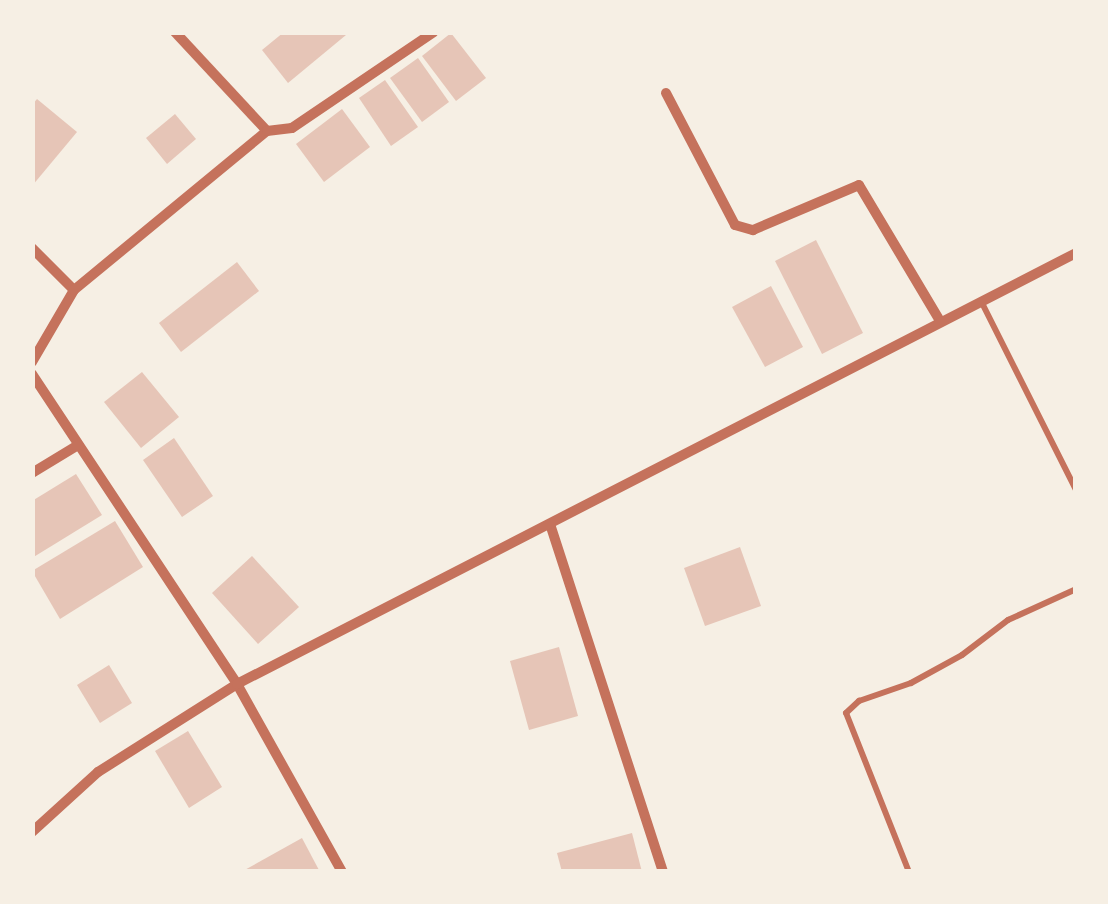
<!DOCTYPE html>
<html>
<head>
<meta charset="utf-8">
<style>
  body { margin:0 }
  #map { position:relative; width:1108px; height:904px; overflow:hidden; background:#f6efe4; font-family:"Crimson Pro",serif }
  div>[style] { position:absolute }
  .building>* { inset:0; background:#e6c5b7 }
  .service>* { height:6px; margin:-3px; padding:0 3px; transform-origin:3px; border-radius:3px; background:#c5725c }
  .minor>* { height:10px; margin:-5px; padding:0 5px; transform-origin:5px; border-radius:5px; background:#c5725c }
  span { translate:-50% -50%; white-space:nowrap; text-align:center; line-height:1.15; -webkit-text-stroke:8px #f6efe4; paint-order:stroke }
  .frame { position:absolute; inset:0; border:35px solid #f6efe4; pointer-events:none }
</style>
</head>
<body>
<div id="map">
  <div class="building">
    <div style="clip-path:polygon(284px 32px,344px 32px,346px 35px,288px 83px,262px 50px)"></div>
    <div style="clip-path:polygon(451px 33px,486px 78px,456px 101px,422px 56px)"></div>
    <div style="clip-path:polygon(418px 58px,449px 102px,422px 122px,390px 78px)"></div>
    <div style="clip-path:polygon(385px 80px,418px 127px,391px 146px,359px 98px)"></div>
    <div style="clip-path:polygon(37px 99px,77px 132px,32px 186px,32px 105px)"></div>
    <div style="clip-path:polygon(342px 109px,370px 147px,324px 182px,296px 144px)"></div>
    <div style="clip-path:polygon(175px 114px,196px 139px,167px 164px,146px 138px)"></div>
    <div style="clip-path:polygon(816px 240px,863px 333px,822px 354px,775px 261px)"></div>
    <div style="clip-path:polygon(237px 262px,259px 291px,181px 352px,159px 323px)"></div>
    <div style="clip-path:polygon(771px 286px,803px 347px,765px 367px,732px 307px)"></div>
    <div style="clip-path:polygon(142px 372px,179px 417px,141px 448px,104px 402px)"></div>
    <div style="clip-path:polygon(174px 438px,213px 496px,182px 517px,143px 460px)"></div>
    <div style="clip-path:polygon(76px 474px,102px 515px,32px 558px,32px 501px)"></div>
    <div style="clip-path:polygon(115px 521px,143px 567px,60px 619px,32px 571px)"></div>
    <div style="clip-path:polygon(740px 547px,761px 606px,705px 626px,684px 568px)"></div>
    <div style="clip-path:polygon(252px 556px,299px 607px,258px 644px,212px 593px)"></div>
    <div style="clip-path:polygon(559px 647px,578px 716px,529px 730px,510px 661px)"></div>
    <div style="clip-path:polygon(109px 665px,132px 703px,100px 723px,77px 685px)"></div>
    <div style="clip-path:polygon(188px 731px,222px 787px,189px 808px,155px 751px)"></div>
    <div style="clip-path:polygon(632px 833px,642px 872px,562px 872px,557px 853px)"></div>
    <div style="clip-path:polygon(302px 838px,320px 872px,241px 872px)"></div>
  </div>
  <div class="service">
    <div style="left:981px;top:301px;width:212px;rotate:63.3deg"></div>
    <div style="left:909px;top:872px;width:171px;rotate:-111.6deg"></div>
    <div style="left:846px;top:713px;width:18px;rotate:-43deg"></div>
    <div style="left:859px;top:701px;width:55px;rotate:-19.1deg"></div>
    <div style="left:911px;top:683px;width:58px;rotate:-28.8deg"></div>
    <div style="left:962px;top:655px;width:58px;rotate:-37.3deg"></div>
    <div style="left:1008px;top:620px;width:75px;rotate:-24.5deg"></div>
  </div>
  <div class="minor">
    <div style="left:175px;top:32px;width:135px;rotate:47.1deg"></div>
    <div style="left:666px;top:93px;width:149px;rotate:62.4deg"></div>
    <div style="left:735px;top:225px;width:19px;rotate:16deg"></div>
    <div style="left:753px;top:230px;width:115px;rotate:-23deg"></div>
    <div style="left:859px;top:185px;width:158px;rotate:59.2deg"></div>
    <div style="left:32px;top:248px;width:59px;rotate:45deg"></div>
    <div style="left:32px;top:362px;width:83px;rotate:-59.7deg"></div>
    <div style="left:74px;top:290px;width:250px;rotate:-39.5deg"></div>
    <div style="left:267px;top:131px;width:25px;rotate:-7deg"></div>
    <div style="left:292px;top:128px;width:171px;rotate:-34.1deg"></div>
    <div style="left:32px;top:374px;width:372px;rotate:56.5deg"></div>
    <div style="left:237px;top:684px;width:215px;rotate:60.8deg"></div>
    <div style="left:32px;top:473px;width:54px;rotate:-31.3deg"></div>
    <div style="left:550px;top:524px;width:366px;rotate:72deg"></div>
    <div style="left:32px;top:832px;width:89px;rotate:-42.3deg"></div>
    <div style="left:98px;top:772px;width:165px;rotate:-32.3deg"></div>
    <div style="left:237px;top:684px;width:943px;rotate:-27.19deg"></div>
  </div>
  <div class="frame"></div>
</div>
</body>
</html>
